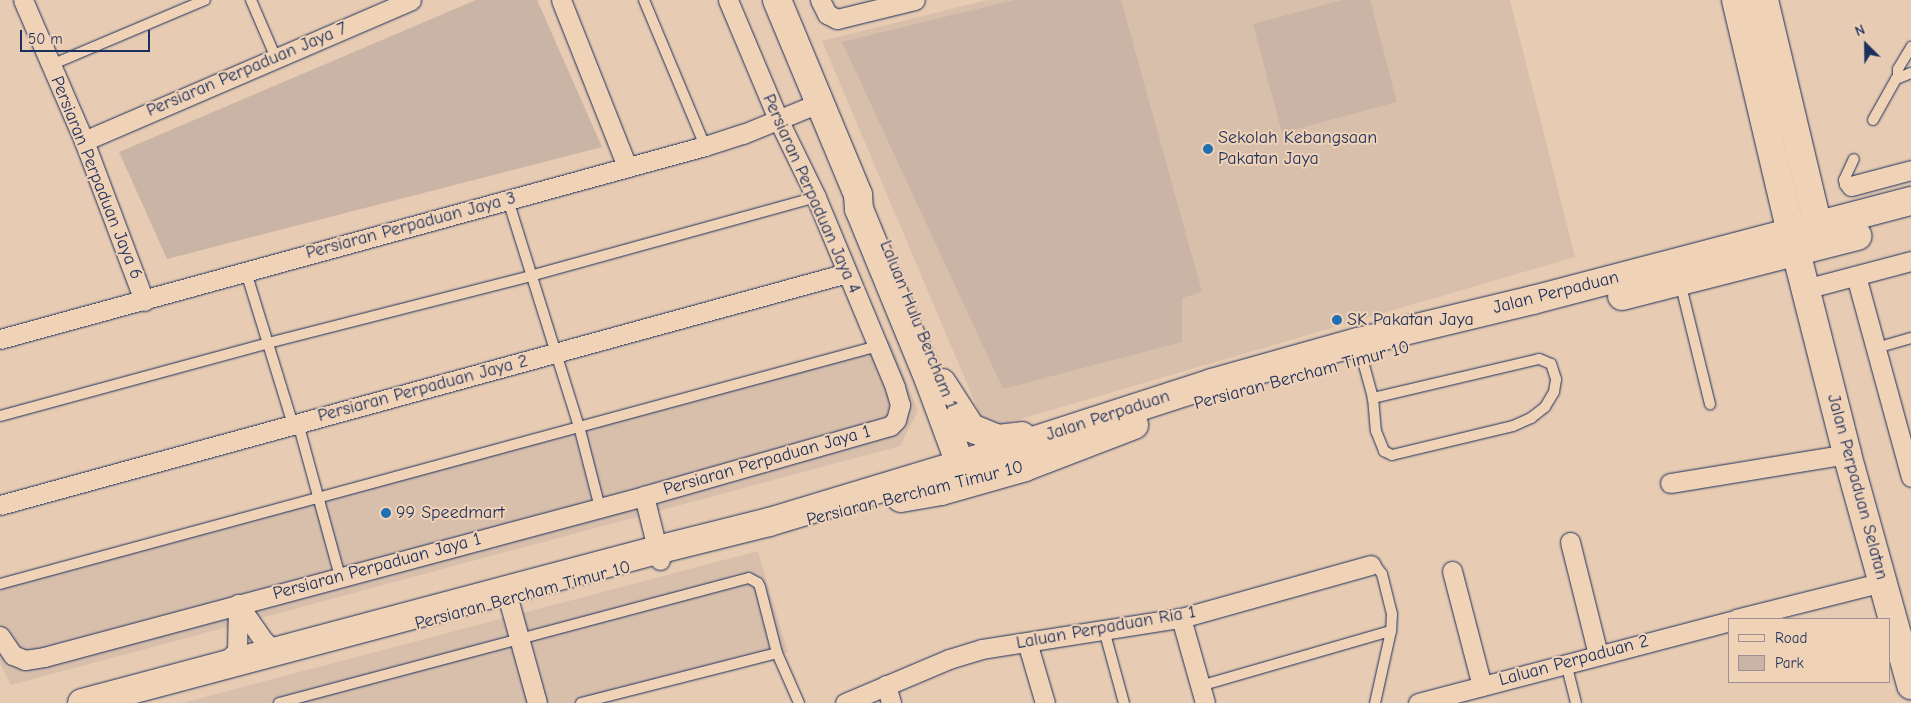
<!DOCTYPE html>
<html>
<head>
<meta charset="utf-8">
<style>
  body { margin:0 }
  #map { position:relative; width:1911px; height:703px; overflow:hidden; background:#e7cbb2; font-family:"Comic Neue",sans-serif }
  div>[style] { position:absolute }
  .built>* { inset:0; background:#d8bfac }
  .green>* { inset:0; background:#cab4a6 }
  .roads { filter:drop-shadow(0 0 1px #1b2f5e) drop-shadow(0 0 1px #1b2f5e) }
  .lane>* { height:10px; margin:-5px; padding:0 5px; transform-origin:5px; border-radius:5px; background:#f0d2b6 }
  .street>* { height:19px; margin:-9.5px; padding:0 9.5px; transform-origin:9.5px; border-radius:9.5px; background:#f0d2b6 }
  .secondary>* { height:28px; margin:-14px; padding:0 14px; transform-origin:14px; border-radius:14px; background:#f0d2b6 }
  .dots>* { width:14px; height:14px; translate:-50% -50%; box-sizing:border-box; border:2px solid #f0d2b6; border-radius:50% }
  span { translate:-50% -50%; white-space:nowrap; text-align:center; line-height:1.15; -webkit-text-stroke:4px #f0d2b6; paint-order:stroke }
  .street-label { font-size:18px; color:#1b2f5e }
  .poi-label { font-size:18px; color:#1b2f5e }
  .left { translate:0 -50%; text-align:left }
  .legend { position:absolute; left:1728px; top:618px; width:162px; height:65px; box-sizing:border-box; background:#f0d2b6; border:1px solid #9b9193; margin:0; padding:6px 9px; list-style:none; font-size:15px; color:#1b2f5e }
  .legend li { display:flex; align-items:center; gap:10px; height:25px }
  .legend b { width:25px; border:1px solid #9b9193 }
  .north { position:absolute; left:1841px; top:20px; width:50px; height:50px; -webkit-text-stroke:4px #f0d2b6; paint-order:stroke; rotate:337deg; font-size:14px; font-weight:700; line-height:20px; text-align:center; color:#1b2f5e }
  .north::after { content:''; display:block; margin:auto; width:18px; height:22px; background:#1b2f5e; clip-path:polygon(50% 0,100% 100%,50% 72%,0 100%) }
  .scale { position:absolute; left:20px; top:30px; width:130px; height:22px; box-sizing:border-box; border:2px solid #1b2f5e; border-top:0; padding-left:6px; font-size:15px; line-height:18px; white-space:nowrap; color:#1b2f5e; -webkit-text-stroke:4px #f0d2b6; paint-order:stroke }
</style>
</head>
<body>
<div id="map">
  <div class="built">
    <div style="clip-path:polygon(987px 0,1510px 0,1575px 257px,996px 426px,982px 419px,822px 41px)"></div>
    <div style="clip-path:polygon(890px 340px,918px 411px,900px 446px,11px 685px,0 663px,0 585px)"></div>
    <div style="clip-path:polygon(758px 551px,788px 653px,605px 703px,182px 703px)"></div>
  </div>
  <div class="green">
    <div style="clip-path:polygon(476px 0,537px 0,602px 147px,167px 259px,119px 152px)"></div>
    <div style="clip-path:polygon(1014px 0,1121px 0,1202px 292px,1182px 298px,1182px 342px,1003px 389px,842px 42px)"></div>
    <div style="clip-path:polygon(1342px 0,1370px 0,1397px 102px,1282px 133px,1253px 24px)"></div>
  </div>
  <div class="roads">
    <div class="lane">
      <div style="left:251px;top:0;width:63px;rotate:66.7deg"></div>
      <div style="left:644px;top:0;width:158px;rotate:67.3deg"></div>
      <div style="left:51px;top:65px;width:167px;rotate:-22.9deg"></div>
      <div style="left:1898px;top:77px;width:8px;rotate:-90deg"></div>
      <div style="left:1898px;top:69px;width:26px;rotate:-59deg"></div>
      <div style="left:1873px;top:120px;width:47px;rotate:-60.7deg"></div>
      <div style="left:1896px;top:79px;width:16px;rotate:-22deg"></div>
      <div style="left:1851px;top:186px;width:6px;rotate:-171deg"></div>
      <div style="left:1845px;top:185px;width:5px;rotate:-101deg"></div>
      <div style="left:1844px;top:180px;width:23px;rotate:-65deg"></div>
      <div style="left:508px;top:200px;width:237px;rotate:72.6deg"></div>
      <div style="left:579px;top:426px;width:85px;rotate:75.6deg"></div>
      <div style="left:246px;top:272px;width:160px;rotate:72.9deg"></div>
      <div style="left:1680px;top:282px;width:126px;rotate:76.2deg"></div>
      <div style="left:1358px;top:343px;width:57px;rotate:74.7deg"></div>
      <div style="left:1373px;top:398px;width:33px;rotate:85deg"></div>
      <div style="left:1376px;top:431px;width:22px;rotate:68deg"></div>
      <div style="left:1384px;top:451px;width:9px;rotate:27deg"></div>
      <div style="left:1392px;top:455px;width:124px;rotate:-13.5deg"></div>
      <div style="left:1513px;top:426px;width:20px;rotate:-24deg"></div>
      <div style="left:1531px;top:418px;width:18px;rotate:-38deg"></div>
      <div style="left:1545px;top:407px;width:17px;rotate:-59deg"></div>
      <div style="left:1554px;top:392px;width:13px;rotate:-81deg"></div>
      <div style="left:1556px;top:379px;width:16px;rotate:-108deg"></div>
      <div style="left:1551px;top:364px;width:13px;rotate:-157deg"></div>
      <div style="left:1539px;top:359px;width:171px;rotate:166.8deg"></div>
      <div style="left:1876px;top:348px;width:36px;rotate:-16deg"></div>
      <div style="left:0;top:416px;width:278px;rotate:-15.2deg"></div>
      <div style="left:268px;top:343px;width:270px;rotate:-14.3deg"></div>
      <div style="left:530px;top:276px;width:297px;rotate:-15.4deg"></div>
      <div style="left:298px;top:423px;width:160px;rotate:74.7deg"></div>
      <div style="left:1371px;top:565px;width:5px;rotate:11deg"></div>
      <div style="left:1376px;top:566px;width:10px;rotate:53deg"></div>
      <div style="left:1382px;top:574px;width:41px;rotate:76deg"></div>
      <div style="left:1392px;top:614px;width:17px;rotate:93deg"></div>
      <div style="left:1391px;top:631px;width:74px;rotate:102.5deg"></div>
      <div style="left:0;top:584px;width:910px;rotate:-15.17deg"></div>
      <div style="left:1104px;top:630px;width:76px;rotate:74.7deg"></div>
      <div style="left:1566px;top:663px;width:41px;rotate:76deg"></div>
      <div style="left:1200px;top:686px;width:199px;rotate:-16.1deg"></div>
      <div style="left:279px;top:703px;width:486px;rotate:-14.9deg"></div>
      <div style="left:749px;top:578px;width:10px;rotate:29deg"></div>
      <div style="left:758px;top:583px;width:4px;rotate:63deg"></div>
      <div style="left:760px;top:587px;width:68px;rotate:75.6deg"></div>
      <div style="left:777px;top:653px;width:55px;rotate:66.3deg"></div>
      <div style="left:581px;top:703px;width:202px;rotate:-14.3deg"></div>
    </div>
    <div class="street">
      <div style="left:23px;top:0;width:154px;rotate:66.6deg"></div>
      <div style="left:84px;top:141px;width:171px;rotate:69.4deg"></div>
      <div style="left:561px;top:0;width:180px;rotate:68.4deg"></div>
      <div style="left:820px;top:0;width:16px;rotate:63deg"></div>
      <div style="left:827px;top:14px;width:11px;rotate:27deg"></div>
      <div style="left:837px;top:19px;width:80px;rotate:-13.7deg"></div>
      <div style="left:84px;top:141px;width:356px;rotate:-23.3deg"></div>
      <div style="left:1851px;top:186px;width:62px;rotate:-14.9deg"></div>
      <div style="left:1856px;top:276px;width:208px;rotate:74.7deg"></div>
      <div style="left:1805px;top:289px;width:110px;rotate:-14.8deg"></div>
      <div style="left:0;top:339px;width:731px;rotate:-15.31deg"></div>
      <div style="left:705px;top:146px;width:40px;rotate:-18deg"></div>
      <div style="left:743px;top:134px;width:82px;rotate:-22.2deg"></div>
      <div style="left:1670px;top:483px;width:179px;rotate:-9.3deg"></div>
      <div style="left:644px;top:496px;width:66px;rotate:76deg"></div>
      <div style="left:0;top:505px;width:878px;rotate:-15.32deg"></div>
      <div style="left:1570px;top:542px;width:115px;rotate:76deg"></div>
      <div style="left:1452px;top:571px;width:119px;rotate:75.4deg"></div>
      <div style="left:506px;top:591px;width:116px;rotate:74.5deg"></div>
      <div style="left:238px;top:604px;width:44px;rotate:55.2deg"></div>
      <div style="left:263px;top:640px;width:8px;rotate:45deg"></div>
      <div style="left:269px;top:646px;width:15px;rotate:16deg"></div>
      <div style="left:1181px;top:618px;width:88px;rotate:74.2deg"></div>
      <div style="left:1736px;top:619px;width:152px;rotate:-14.1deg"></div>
      <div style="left:0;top:636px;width:23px;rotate:56deg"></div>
      <div style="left:13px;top:655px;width:13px;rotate:23deg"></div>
      <div style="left:25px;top:660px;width:19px;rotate:-9deg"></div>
      <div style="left:44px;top:657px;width:621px;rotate:-15.02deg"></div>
      <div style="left:644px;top:496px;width:256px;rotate:-15.9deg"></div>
      <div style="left:890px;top:426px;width:8px;rotate:-45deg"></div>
      <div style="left:896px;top:420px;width:16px;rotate:-75deg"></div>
      <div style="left:900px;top:405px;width:19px;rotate:-106deg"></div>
      <div style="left:895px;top:387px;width:206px;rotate:-112.6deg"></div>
      <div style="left:816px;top:197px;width:87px;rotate:-116deg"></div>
      <div style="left:778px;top:119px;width:129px;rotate:-112.8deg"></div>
      <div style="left:1027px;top:642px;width:64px;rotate:73.6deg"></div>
      <div style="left:222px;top:665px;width:21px;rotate:-43deg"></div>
      <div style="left:237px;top:651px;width:47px;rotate:-88.8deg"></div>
      <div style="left:886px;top:685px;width:19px;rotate:74deg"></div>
      <div style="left:845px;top:703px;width:113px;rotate:-22.9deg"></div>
      <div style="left:949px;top:659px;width:34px;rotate:-17deg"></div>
      <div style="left:982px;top:649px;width:201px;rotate:-8.9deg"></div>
      <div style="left:1181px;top:618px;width:197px;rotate:-15.6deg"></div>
      <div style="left:1418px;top:703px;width:323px;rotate:-14.7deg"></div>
    </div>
    <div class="secondary">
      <div style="left:777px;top:0;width:211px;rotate:67.4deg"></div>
      <div style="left:858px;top:195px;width:14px;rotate:86deg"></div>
      <div style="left:859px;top:209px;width:185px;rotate:67.7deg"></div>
      <div style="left:929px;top:380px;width:90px;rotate:69.7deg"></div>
      <div style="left:1736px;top:0;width:238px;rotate:76.7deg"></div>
      <div style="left:1791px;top:232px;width:229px;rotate:75.8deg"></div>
      <div style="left:1847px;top:454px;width:240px;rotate:74.5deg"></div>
      <div style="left:1764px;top:0;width:250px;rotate:76.6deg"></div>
      <div style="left:1622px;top:296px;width:243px;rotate:-14.3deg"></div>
      <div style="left:942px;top:383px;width:54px;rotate:57.2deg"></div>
      <div style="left:971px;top:428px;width:29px;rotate:22deg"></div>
      <div style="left:998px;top:439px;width:24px;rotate:-7deg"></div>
      <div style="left:901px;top:498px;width:41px;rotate:-9.9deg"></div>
      <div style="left:941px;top:491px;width:87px;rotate:-15.9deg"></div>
      <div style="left:1025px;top:467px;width:117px;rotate:-21.1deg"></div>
      <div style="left:82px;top:703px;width:595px;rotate:-14.9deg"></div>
      <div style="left:657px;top:550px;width:115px;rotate:-14deg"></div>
      <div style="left:769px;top:522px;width:214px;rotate:-16.8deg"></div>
      <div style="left:974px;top:460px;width:250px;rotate:-17.9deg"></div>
      <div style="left:1212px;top:383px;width:152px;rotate:-15.7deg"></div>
      <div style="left:1358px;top:342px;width:180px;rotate:-13.5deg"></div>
      <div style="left:1533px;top:300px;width:391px;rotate:-14.7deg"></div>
    </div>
  </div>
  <div class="dots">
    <div style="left:1208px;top:149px;background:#1f6fb2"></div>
    <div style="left:1337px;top:320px;background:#1f6fb2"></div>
    <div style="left:386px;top:513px;background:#1f6fb2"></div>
  </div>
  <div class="street-label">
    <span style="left:247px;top:70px;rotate:-23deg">Persiaran Perpaduan Jaya 7</span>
    <span style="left:96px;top:178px;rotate:68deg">Persiaran Perpaduan Jaya 6</span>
    <span style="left:811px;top:194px;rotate:66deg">Persiaran Perpaduan Jaya 4</span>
    <span style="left:411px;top:226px;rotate:-15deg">Persiaran Perpaduan Jaya 3</span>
    <span style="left:1556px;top:293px;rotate:-14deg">Jalan Perpaduan</span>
    <span style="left:918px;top:325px;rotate:68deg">Laluan Hulu Bercham 1</span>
    <span style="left:1302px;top:376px;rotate:-15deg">Persiaran Bercham Timur 10</span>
    <span style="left:423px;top:389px;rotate:-15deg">Persiaran Perpaduan Jaya 2</span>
    <span style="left:1108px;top:416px;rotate:-18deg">Jalan Perpaduan</span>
    <span style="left:767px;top:461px;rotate:-16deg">Persiaran Perpaduan Jaya 1</span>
    <span style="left:1857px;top:487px;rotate:75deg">Jalan Perpaduan Selatan</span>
    <span style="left:915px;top:494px;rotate:-14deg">Persiaran Bercham Timur 10</span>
    <span style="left:377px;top:567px;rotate:-15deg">Persiaran Perpaduan Jaya 1</span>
    <span style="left:523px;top:596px;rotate:-15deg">Persiaran Bercham Timur 10</span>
    <span style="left:1106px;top:628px;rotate:-10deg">Laluan Perpaduan Ria 1</span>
    <span style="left:1574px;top:661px;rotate:-15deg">Laluan Perpaduan 2</span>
  </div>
  <div class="poi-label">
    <span class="left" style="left:1218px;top:149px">Sekolah Kebangsaan<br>Pakatan Jaya</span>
    <span class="left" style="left:1347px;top:320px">SK Pakatan Jaya</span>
    <span class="left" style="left:396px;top:513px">99 Speedmart</span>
  </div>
  <ul class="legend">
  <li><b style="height:6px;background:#f0d2b6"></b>Road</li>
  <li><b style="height:14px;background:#cab4a6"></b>Park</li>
  </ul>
  <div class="north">N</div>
  <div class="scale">50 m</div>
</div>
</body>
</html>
